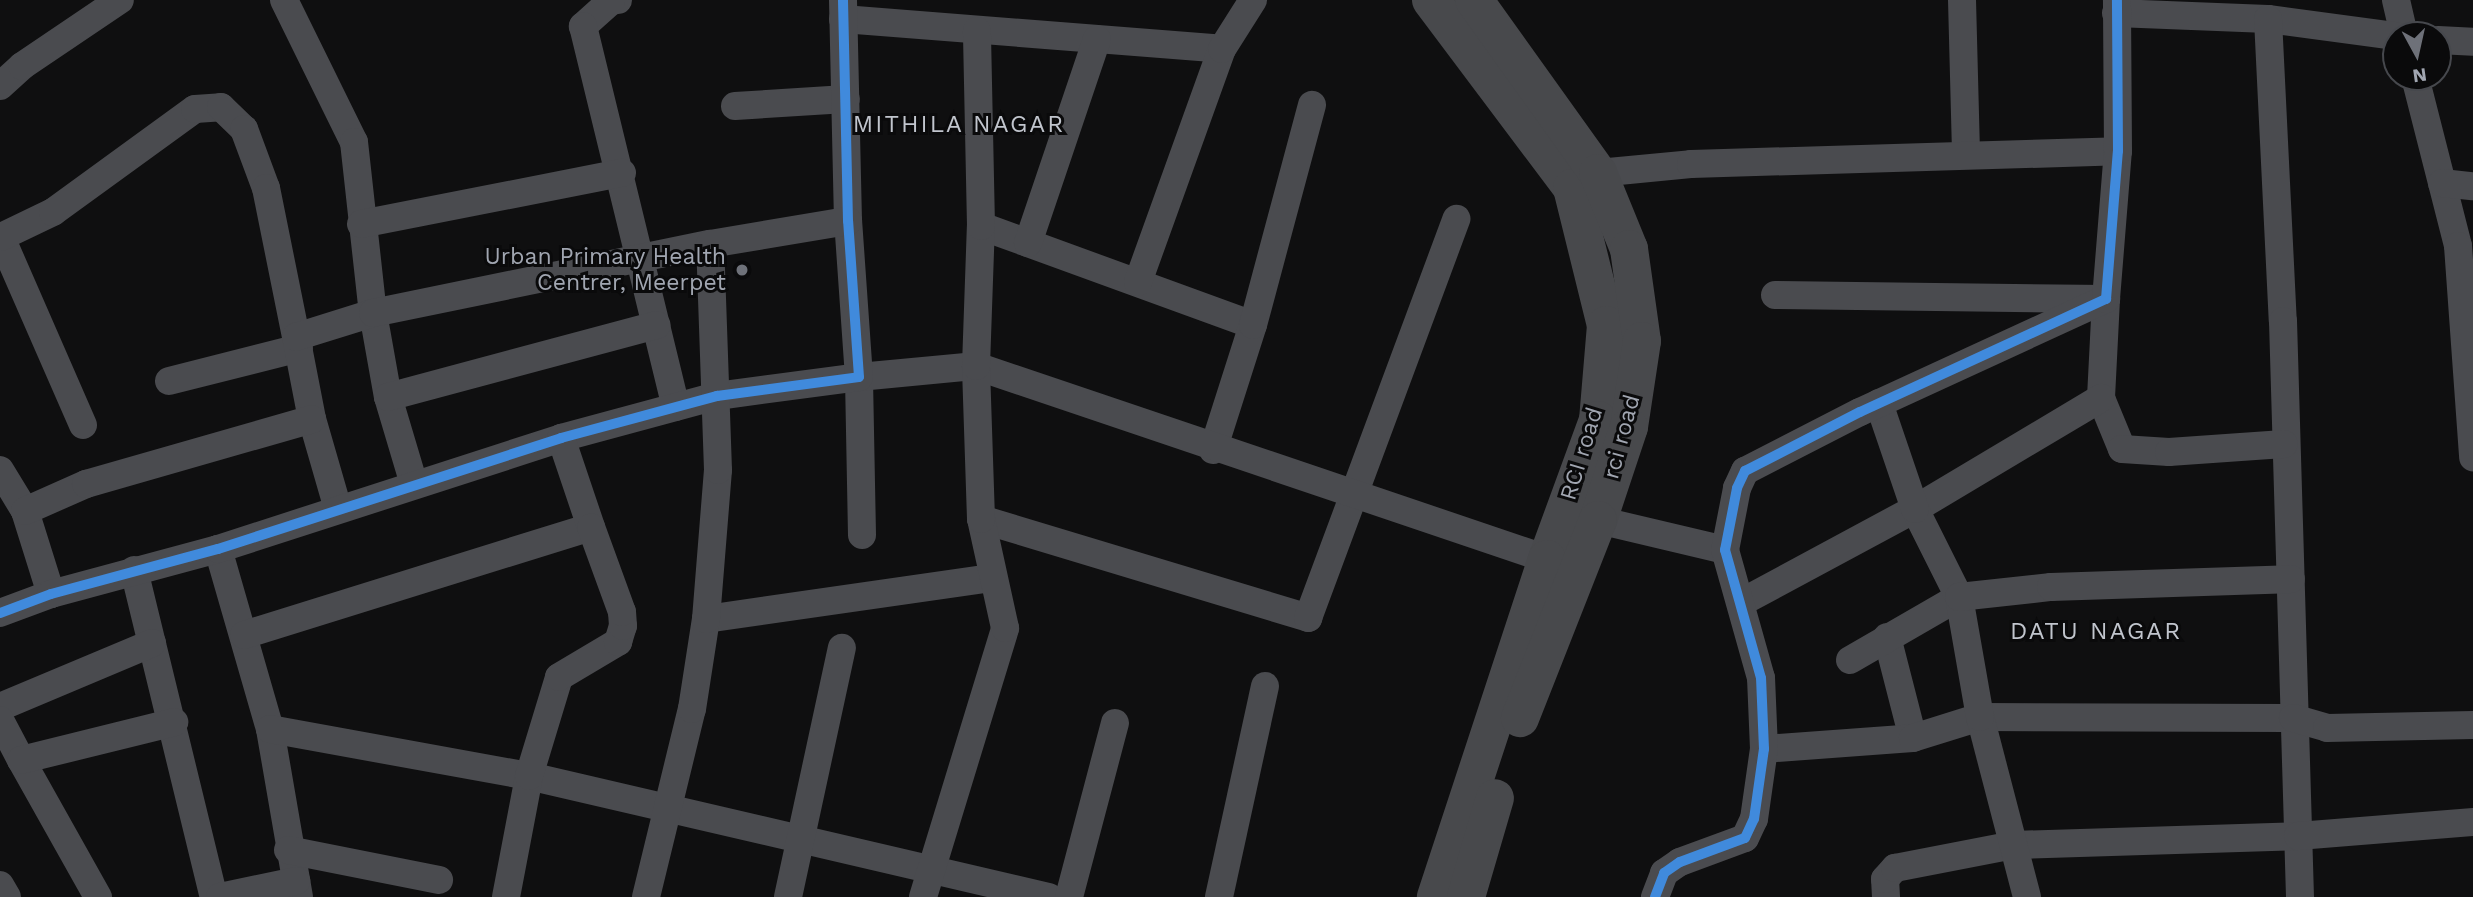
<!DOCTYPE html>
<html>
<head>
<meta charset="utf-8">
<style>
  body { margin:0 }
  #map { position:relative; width:2473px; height:897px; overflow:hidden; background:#0f0f10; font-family:"Work Sans",sans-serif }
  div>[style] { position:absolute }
  .minor>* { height:28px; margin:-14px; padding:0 14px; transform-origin:14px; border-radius:14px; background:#4a4b4f }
  .secondary>* { height:38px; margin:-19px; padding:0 19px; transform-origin:19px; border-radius:19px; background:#48494c }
  .cycleway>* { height:10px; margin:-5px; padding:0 5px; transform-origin:5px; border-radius:5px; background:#408adc }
  .dots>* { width:19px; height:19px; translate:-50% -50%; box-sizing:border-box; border:4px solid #0a0a0b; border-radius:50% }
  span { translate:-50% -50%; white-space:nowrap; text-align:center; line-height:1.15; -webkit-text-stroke:6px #0a0a0b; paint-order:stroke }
  .poi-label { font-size:23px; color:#a1a6b1 }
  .right { translate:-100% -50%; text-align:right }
  .street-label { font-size:23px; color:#a1a6b1 }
  .neighbourhood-label { font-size:24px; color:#c1c5cd; letter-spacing:2px }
  .north { position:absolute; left:2382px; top:21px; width:70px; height:70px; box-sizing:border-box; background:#0a0a0b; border:2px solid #46484d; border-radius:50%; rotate:172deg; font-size:19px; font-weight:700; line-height:28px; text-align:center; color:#a1a6b1 }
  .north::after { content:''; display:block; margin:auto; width:24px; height:32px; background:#6e7179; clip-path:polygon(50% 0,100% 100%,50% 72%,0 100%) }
</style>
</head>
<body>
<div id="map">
  <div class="minor">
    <div style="left:284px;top:0;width:158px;rotate:63.8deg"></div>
    <div style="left:354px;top:142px;width:172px;rotate:83.7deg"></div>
    <div style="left:373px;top:313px;width:85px;rotate:79.9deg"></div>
    <div style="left:388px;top:397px;width:91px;rotate:73.4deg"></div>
    <div style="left:618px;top:0;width:7px;rotate:172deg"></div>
    <div style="left:611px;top:1px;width:38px;rotate:138deg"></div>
    <div style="left:583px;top:26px;width:392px;rotate:76.3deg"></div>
    <div style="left:1962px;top:0;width:154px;rotate:88.5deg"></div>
    <div style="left:2396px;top:0;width:36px;rotate:77deg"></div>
    <div style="left:2116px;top:13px;width:152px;rotate:2.3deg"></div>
    <div style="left:2268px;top:19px;width:129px;rotate:7.6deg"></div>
    <div style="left:843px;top:19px;width:380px;rotate:4.5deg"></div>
    <div style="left:2268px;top:19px;width:302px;rotate:87.2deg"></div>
    <div style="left:2283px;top:321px;width:576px;rotate:88.31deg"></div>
    <div style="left:2438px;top:40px;width:35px;rotate:3deg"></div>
    <div style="left:2415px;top:77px;width:174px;rotate:75.7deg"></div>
    <div style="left:2458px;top:246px;width:212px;rotate:85.9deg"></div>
    <div style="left:0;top:86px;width:30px;rotate:-42deg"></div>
    <div style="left:22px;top:66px;width:118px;rotate:-34deg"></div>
    <div style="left:735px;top:106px;width:111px;rotate:-3.6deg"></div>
    <div style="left:1584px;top:181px;width:16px;rotate:-30deg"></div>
    <div style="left:1598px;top:173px;width:93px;rotate:-5.5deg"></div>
    <div style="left:1691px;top:164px;width:427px;rotate:-1.7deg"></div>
    <div style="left:2442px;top:183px;width:31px;rotate:6deg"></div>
    <div style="left:361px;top:224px;width:266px;rotate:-11.1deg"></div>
    <div style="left:981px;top:226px;width:289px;rotate:20deg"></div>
    <div style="left:1028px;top:243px;width:215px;rotate:-71.3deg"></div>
    <div style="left:1138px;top:282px;width:248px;rotate:-70.2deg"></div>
    <div style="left:1222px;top:49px;width:58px;rotate:-57.7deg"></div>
    <div style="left:1775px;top:295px;width:331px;rotate:0.7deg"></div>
    <div style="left:2106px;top:299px;width:99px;rotate:92.9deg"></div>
    <div style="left:2101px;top:398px;width:55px;rotate:67.6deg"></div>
    <div style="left:2122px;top:449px;width:47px;rotate:3.7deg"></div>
    <div style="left:2169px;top:452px;width:115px;rotate:-4deg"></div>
    <div style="left:169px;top:381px;width:134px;rotate:-14.2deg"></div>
    <div style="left:388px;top:397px;width:278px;rotate:-15deg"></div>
    <div style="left:83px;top:425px;width:205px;rotate:-113.6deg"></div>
    <div style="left:1px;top:237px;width:58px;rotate:-25.7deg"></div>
    <div style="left:53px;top:212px;width:175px;rotate:-36deg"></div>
    <div style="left:195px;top:109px;width:26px;rotate:-4deg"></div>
    <div style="left:221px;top:107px;width:32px;rotate:44deg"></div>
    <div style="left:244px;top:129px;width:63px;rotate:69.6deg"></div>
    <div style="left:266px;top:188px;width:152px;rotate:78.6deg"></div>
    <div style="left:1213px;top:450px;width:131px;rotate:-72.3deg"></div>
    <div style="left:1253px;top:325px;width:228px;rotate:-75deg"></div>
    <div style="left:0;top:470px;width:48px;rotate:58.6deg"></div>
    <div style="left:25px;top:511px;width:87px;rotate:72.6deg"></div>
    <div style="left:338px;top:509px;width:94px;rotate:-106.1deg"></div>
    <div style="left:312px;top:419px;width:84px;rotate:-101deg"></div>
    <div style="left:296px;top:337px;width:81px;rotate:-17.3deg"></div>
    <div style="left:373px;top:313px;width:344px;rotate:-11.6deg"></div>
    <div style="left:25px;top:511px;width:67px;rotate:-23.9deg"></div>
    <div style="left:86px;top:484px;width:235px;rotate:-16deg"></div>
    <div style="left:981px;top:519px;width:342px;rotate:16.8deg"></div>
    <div style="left:1308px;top:618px;width:426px;rotate:-69.6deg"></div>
    <div style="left:1598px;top:520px;width:130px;rotate:13.3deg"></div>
    <div style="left:862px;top:535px;width:158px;rotate:-91.1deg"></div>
    <div style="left:859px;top:377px;width:118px;rotate:-5.4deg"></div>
    <div style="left:976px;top:366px;width:603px;rotate:18.68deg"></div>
    <div style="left:218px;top:549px;width:187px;rotate:73.9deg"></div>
    <div style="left:270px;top:729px;width:170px;rotate:80.2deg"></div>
    <div style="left:134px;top:570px;width:337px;rotate:76.3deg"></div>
    <div style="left:1742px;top:602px;width:196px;rotate:-28.3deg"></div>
    <div style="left:1915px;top:509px;width:217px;rotate:-30.8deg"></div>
    <div style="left:0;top:613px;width:54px;rotate:-20.4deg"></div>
    <div style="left:51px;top:594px;width:173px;rotate:-15.1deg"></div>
    <div style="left:218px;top:549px;width:361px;rotate:-17.9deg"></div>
    <div style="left:561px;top:438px;width:162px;rotate:-15.1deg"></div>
    <div style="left:717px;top:396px;width:143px;rotate:-7.6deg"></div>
    <div style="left:859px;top:377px;width:156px;rotate:-94deg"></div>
    <div style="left:848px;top:221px;width:221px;rotate:-91.3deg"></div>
    <div style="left:706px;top:619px;width:289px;rotate:-8.2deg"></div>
    <div style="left:244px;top:635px;width:363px;rotate:-17.3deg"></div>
    <div style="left:591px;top:527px;width:94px;rotate:-108.6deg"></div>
    <div style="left:1887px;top:637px;width:104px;rotate:75.6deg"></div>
    <div style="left:1850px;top:660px;width:126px;rotate:-30deg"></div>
    <div style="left:1959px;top:597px;width:98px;rotate:-116.6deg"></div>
    <div style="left:1915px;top:509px;width:112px;rotate:-108.8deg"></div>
    <div style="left:0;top:707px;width:165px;rotate:-22.8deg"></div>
    <div style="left:0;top:720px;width:45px;rotate:62.3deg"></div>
    <div style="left:270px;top:729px;width:263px;rotate:10.3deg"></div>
    <div style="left:529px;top:776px;width:534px;rotate:13.1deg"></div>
    <div style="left:1764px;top:749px;width:149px;rotate:-4.2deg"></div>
    <div style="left:1913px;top:738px;width:70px;rotate:-17.4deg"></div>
    <div style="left:1980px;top:717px;width:313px;rotate:0.2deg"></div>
    <div style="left:2293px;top:718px;width:35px;rotate:16deg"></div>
    <div style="left:2327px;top:728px;width:146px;rotate:-1.2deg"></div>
    <div style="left:288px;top:850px;width:154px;rotate:11.2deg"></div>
    <div style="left:0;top:885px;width:14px;rotate:60deg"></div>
    <div style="left:98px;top:897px;width:157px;rotate:-119.3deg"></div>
    <div style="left:21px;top:760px;width:158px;rotate:-13.9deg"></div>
    <div style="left:220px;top:897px;width:78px;rotate:-11.9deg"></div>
    <div style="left:506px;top:897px;width:123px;rotate:-79.2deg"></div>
    <div style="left:529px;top:776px;width:103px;rotate:-73.1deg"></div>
    <div style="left:559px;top:677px;width:69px;rotate:-30.7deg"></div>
    <div style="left:618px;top:642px;width:17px;rotate:-73deg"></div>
    <div style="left:623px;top:626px;width:14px;rotate:-94deg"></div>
    <div style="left:622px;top:612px;width:90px;rotate:-110deg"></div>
    <div style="left:646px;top:897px;width:194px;rotate:-76.3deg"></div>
    <div style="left:692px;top:709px;width:91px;rotate:-81.2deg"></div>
    <div style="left:706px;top:619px;width:149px;rotate:-85.4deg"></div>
    <div style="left:718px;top:470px;width:226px;rotate:-92deg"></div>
    <div style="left:710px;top:244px;width:140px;rotate:-9.5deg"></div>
    <div style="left:788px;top:897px;width:255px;rotate:-77.8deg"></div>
    <div style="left:923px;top:897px;width:281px;rotate:-73deg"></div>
    <div style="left:1005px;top:628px;width:112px;rotate:-102.4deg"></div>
    <div style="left:981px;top:519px;width:153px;rotate:-91.9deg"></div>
    <div style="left:976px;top:366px;width:140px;rotate:-88deg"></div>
    <div style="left:981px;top:226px;width:195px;rotate:-91.2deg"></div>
    <div style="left:1069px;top:897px;width:180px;rotate:-75.2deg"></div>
    <div style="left:1219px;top:897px;width:216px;rotate:-77.7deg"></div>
    <div style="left:1655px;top:897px;width:26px;rotate:-69deg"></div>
    <div style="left:1664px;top:873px;width:19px;rotate:-35deg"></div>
    <div style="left:1680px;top:862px;width:69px;rotate:-20.3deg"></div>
    <div style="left:1745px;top:838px;width:21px;rotate:-65deg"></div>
    <div style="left:1754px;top:819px;width:71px;rotate:-81.9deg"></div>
    <div style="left:1764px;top:749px;width:71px;rotate:-92.4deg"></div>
    <div style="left:1761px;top:678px;width:133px;rotate:-105.7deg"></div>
    <div style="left:1725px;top:550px;width:63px;rotate:-79deg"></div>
    <div style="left:1737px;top:488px;width:19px;rotate:-65deg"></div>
    <div style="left:1745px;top:471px;width:129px;rotate:-27.2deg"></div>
    <div style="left:1860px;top:412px;width:271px;rotate:-24.7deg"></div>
    <div style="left:2106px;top:299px;width:148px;rotate:-85.4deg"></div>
    <div style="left:2118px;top:151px;width:151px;rotate:-90.4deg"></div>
    <div style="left:1886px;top:897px;width:18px;rotate:-93deg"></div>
    <div style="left:1885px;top:879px;width:15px;rotate:-48deg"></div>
    <div style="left:1895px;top:868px;width:121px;rotate:-10.9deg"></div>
    <div style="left:2014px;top:845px;width:284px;rotate:-1.8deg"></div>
    <div style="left:2298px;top:836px;width:176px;rotate:-4.6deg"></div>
    <div style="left:2027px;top:897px;width:186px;rotate:-104.6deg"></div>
    <div style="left:1980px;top:717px;width:122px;rotate:-99.9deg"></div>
    <div style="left:1959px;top:597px;width:93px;rotate:-6.2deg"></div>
    <div style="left:2051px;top:587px;width:240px;rotate:-1.9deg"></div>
  </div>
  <div class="secondary">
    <div style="left:1431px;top:0;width:235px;rotate:53.1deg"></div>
    <div style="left:1572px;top:188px;width:141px;rotate:76.1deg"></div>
    <div style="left:1606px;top:325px;width:95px;rotate:94.8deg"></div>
    <div style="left:1598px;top:420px;width:148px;rotate:110.1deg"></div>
    <div style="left:1547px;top:559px;width:356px;rotate:108.2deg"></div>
    <div style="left:1474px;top:0;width:213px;rotate:54.4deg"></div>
    <div style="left:1598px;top:173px;width:82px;rotate:67.8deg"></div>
    <div style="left:1629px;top:249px;width:93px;rotate:82deg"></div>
    <div style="left:1642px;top:341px;width:87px;rotate:98.6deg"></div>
    <div style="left:1629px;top:427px;width:98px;rotate:108.4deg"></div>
    <div style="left:1598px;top:520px;width:213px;rotate:111.5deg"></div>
    <div style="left:1466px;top:897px;width:103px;rotate:-73.7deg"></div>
  </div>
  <div class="cycleway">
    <div style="left:0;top:613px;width:54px;rotate:-20.4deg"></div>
    <div style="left:51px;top:594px;width:173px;rotate:-15.1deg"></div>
    <div style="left:218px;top:549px;width:361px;rotate:-17.9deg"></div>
    <div style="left:561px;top:438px;width:162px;rotate:-15.1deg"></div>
    <div style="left:717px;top:396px;width:143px;rotate:-7.6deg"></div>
    <div style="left:859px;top:377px;width:156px;rotate:-94deg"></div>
    <div style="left:848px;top:221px;width:221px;rotate:-91.3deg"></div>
    <div style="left:1655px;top:897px;width:26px;rotate:-69deg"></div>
    <div style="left:1664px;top:873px;width:19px;rotate:-35deg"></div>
    <div style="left:1680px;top:862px;width:69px;rotate:-20.3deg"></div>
    <div style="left:1745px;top:838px;width:21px;rotate:-65deg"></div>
    <div style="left:1754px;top:819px;width:71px;rotate:-81.9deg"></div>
    <div style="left:1764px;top:749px;width:71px;rotate:-92.4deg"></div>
    <div style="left:1761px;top:678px;width:133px;rotate:-105.7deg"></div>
    <div style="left:1725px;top:550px;width:63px;rotate:-79deg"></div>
    <div style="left:1737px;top:488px;width:19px;rotate:-65deg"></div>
    <div style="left:1745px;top:471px;width:129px;rotate:-27.2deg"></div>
    <div style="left:1860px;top:412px;width:271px;rotate:-24.7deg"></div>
    <div style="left:2106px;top:299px;width:148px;rotate:-85.4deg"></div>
    <div style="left:2118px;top:151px;width:151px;rotate:-90.4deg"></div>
  </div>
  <div class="dots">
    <div style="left:742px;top:270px;background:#6e7179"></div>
  </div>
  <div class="poi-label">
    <span class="right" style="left:726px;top:270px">Urban Primary Health<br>Centrer, Meerpet</span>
  </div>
  <div class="street-label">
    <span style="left:1622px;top:437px;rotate:-75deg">rci road</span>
    <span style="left:1582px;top:454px;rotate:-73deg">RCI road</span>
  </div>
  <div class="neighbourhood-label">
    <span style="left:959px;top:125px">MITHILA NAGAR</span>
    <span style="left:2096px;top:632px">DATU NAGAR</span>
  </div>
  <div class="north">N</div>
</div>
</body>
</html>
